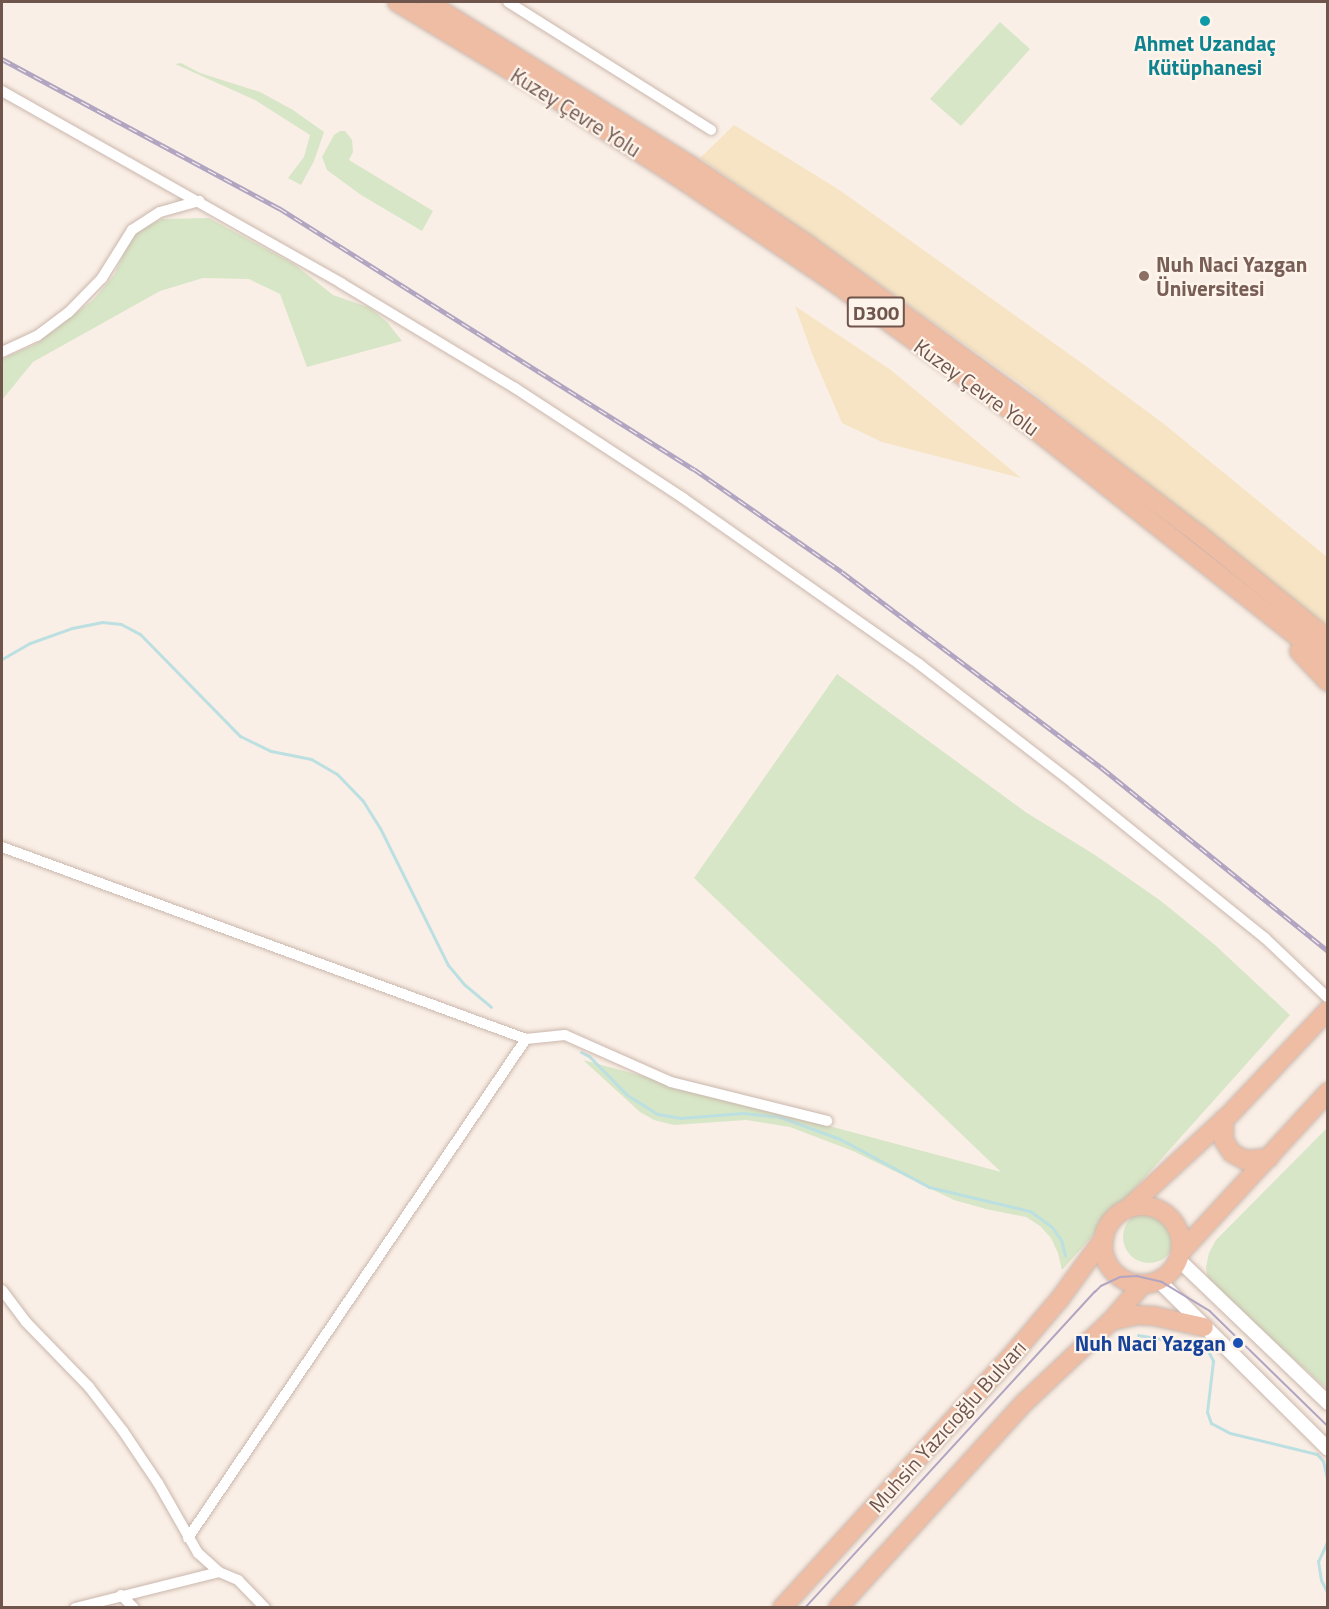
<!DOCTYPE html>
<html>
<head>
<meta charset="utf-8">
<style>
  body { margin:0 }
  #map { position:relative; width:1329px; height:1609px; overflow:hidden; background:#faefe6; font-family:"Titillium Web",sans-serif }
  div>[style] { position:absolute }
  .green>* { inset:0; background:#d7e6c6 }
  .round { border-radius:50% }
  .sand>* { inset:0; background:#f6e4c4 }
  .stream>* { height:3px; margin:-1.5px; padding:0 1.5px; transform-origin:1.5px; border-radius:1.5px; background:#bce0e1 }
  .roads { filter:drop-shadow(0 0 2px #cab7ad) drop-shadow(0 0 2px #cab7ad) }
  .minor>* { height:10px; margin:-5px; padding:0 5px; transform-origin:5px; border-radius:5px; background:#fff }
  .tertiary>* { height:14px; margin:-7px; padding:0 7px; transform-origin:7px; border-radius:7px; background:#fff }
  .trunk>* { height:18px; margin:-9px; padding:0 9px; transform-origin:9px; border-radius:9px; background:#efbca4 }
  .trunk>.ring { margin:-9px; padding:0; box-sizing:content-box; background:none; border:18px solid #efbca4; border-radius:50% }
  .tram>* { height:1.5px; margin:-0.75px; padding:0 0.75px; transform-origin:0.75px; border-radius:0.75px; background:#b1a5c2 }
  .rail>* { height:5px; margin-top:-2.5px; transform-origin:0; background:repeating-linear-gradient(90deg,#fdf4eb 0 9px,#b1a5c2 0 18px); box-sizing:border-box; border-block:2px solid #b1a5c2 }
  .dots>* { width:16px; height:16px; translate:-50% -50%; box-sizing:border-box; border:3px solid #fdf4eb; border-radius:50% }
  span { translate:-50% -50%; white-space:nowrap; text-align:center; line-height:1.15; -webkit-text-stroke:4.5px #fdf4eb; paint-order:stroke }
  .shield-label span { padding:2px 4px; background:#fdf4eb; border:2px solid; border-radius:4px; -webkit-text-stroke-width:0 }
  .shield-label { font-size:20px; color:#70554d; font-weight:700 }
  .culture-label { font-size:21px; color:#0d838f; font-weight:700 }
  .street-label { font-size:21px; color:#70554d }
  .education-label { font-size:21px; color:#785e54; font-weight:700 }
  .left { translate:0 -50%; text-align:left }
  .transit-label { font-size:21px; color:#164399; font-weight:700 }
  .right { translate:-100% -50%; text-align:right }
  .frame { position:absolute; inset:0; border:3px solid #70554d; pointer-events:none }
</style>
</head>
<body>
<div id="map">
  <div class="green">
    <div style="clip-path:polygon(1000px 22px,1030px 49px,961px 126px,930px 99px)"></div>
    <div style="clip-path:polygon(181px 63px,200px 73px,260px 92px,293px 110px,324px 132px,314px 161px,301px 185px,288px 178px,304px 157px,310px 135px,255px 100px,175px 64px)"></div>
    <div style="clip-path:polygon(340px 131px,345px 131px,352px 140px,353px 152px,349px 160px,433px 211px,422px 231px,361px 195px,327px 170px,322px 157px,334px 135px)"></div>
    <div style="clip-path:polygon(209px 218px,294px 264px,333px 295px,370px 308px,387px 322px,402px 341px,307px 367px,280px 294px,249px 279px,203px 278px,160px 291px,33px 362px,2px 400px,2px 359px,36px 344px,93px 300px,114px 275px,134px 233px,162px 219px)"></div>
    <div style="clip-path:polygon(837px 674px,1027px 813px,1095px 855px,1161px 901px,1215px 945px,1290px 1015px,1062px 1270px,1058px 1253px,1051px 1238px,1040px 1226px,1026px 1217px,986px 1209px,954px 1200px,853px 1151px,790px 1127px,746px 1120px,674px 1125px,654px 1120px,640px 1112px,583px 1060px,1001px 1172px,694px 878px)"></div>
    <div style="clip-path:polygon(1327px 1128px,1327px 1389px,1208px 1281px,1206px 1267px,1209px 1253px,1216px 1240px)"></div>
    <div class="round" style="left:1123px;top:1211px;width:52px;height:52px"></div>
  </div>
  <div class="sand">
    <div style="clip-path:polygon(734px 125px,838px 189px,1083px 364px,1164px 424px,1327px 557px,1327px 626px,1027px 388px,700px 158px)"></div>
    <div style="clip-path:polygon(795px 306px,891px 370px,1021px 478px,882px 442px,842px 423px,813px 356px)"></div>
  </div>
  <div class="stream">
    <div style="left:2px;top:659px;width:32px;rotate:-30deg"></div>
    <div style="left:30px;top:643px;width:45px;rotate:-19.7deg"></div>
    <div style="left:72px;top:628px;width:31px;rotate:-11deg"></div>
    <div style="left:102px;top:622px;width:19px;rotate:6deg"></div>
    <div style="left:121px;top:624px;width:21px;rotate:28deg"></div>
    <div style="left:140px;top:634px;width:143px;rotate:45.6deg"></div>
    <div style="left:240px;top:736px;width:34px;rotate:26deg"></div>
    <div style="left:271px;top:751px;width:41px;rotate:11.3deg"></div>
    <div style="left:311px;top:759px;width:30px;rotate:30deg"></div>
    <div style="left:337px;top:774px;width:37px;rotate:46deg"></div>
    <div style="left:363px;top:801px;width:32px;rotate:58deg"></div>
    <div style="left:380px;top:828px;width:153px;rotate:63.6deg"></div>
    <div style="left:448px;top:965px;width:26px;rotate:50deg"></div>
    <div style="left:465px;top:985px;width:34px;rotate:40deg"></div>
    <div style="left:581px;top:1052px;width:9px;rotate:27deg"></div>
    <div style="left:589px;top:1056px;width:54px;rotate:45.7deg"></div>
    <div style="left:627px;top:1095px;width:36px;rotate:32deg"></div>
    <div style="left:658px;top:1114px;width:22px;rotate:10deg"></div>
    <div style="left:680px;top:1118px;width:63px;rotate:-4.5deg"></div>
    <div style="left:743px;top:1113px;width:37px;rotate:6deg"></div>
    <div style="left:780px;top:1117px;width:64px;rotate:20.1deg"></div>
    <div style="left:840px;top:1139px;width:101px;rotate:28.3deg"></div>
    <div style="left:929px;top:1187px;width:104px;rotate:13.4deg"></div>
    <div style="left:1030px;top:1211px;width:27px;rotate:36deg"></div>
    <div style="left:1052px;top:1227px;width:16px;rotate:55deg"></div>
    <div style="left:1061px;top:1240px;width:16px;rotate:75deg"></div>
    <div style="left:1138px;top:1335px;width:69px;rotate:10deg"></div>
    <div style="left:1206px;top:1347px;width:16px;rotate:63deg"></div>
    <div style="left:1213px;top:1361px;width:51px;rotate:96.7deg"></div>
    <div style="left:1207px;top:1412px;width:12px;rotate:70deg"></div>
    <div style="left:1211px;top:1423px;width:21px;rotate:28deg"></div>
    <div style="left:1230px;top:1433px;width:89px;rotate:13.6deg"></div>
    <div style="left:1317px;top:1454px;width:9px;rotate:49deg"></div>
    <div style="left:1323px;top:1461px;width:22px;rotate:77deg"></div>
    <div style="left:1328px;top:1540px;width:23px;rotate:115deg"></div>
    <div style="left:1318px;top:1561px;width:19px;rotate:81deg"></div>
    <div style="left:1321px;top:1580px;width:16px;rotate:63deg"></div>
  </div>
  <div class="roads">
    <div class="minor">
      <div style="left:508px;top:2px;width:240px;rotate:32.2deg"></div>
      <div style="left:2px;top:91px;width:390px;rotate:29.5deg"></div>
      <div style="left:341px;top:283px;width:203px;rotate:31.1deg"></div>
      <div style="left:515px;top:388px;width:201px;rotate:33.2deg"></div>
      <div style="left:683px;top:498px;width:289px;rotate:35.1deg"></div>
      <div style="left:919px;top:664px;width:196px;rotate:37.7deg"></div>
      <div style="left:1074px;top:784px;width:245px;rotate:38.9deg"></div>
      <div style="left:1265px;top:938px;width:87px;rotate:43.6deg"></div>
      <div style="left:2px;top:352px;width:38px;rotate:-25deg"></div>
      <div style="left:37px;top:336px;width:39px;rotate:-37deg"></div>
      <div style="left:68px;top:313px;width:49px;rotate:-45.8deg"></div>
      <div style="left:102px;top:278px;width:57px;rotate:-58deg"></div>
      <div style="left:132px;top:230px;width:33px;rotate:-33deg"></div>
      <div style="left:160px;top:212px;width:41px;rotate:-15.8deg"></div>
      <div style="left:2px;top:847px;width:558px;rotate:20.12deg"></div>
      <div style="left:2px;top:1290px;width:40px;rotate:53deg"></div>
      <div style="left:26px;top:1322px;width:91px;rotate:45.9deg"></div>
      <div style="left:89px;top:1387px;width:56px;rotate:52.3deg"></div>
      <div style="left:123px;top:1431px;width:63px;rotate:56.1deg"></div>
      <div style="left:158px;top:1483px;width:81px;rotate:60.3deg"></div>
      <div style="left:198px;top:1553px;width:28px;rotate:42deg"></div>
      <div style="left:219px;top:1572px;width:21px;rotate:23deg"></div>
      <div style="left:238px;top:1580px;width:39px;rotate:46deg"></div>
      <div style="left:188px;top:1538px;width:603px;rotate:-55.89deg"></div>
      <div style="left:526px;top:1039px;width:39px;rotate:-6deg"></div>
      <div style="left:565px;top:1035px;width:116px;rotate:23.9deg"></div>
      <div style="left:671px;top:1082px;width:161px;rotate:14deg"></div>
      <div style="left:121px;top:1595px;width:18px;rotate:45deg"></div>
      <div style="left:75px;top:1608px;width:148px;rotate:-14deg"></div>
    </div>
    <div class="tertiary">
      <div style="left:1179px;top:1260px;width:207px;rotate:43.8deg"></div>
      <div style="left:1159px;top:1281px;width:238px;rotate:44.8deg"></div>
    </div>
    <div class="trunk">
      <div style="left:397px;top:2px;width:162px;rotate:31.1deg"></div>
      <div style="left:536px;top:86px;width:171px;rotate:32.6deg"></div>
      <div style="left:680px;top:178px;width:191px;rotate:34.1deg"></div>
      <div style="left:838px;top:285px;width:223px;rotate:36deg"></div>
      <div style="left:1018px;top:416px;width:395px;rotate:38.3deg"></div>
      <div style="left:427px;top:2px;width:309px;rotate:31.8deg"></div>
      <div style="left:690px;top:165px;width:143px;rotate:34.1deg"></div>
      <div style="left:808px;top:245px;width:271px;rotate:35.9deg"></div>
      <div style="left:1028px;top:404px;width:213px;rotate:37.4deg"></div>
      <div style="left:1197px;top:533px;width:169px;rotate:39deg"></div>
      <div style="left:1299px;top:651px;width:42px;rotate:46.9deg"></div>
      <div style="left:1224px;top:1119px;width:22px;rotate:90deg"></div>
      <div style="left:1224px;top:1141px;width:14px;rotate:56deg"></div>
      <div style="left:1232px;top:1153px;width:15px;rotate:28deg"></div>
      <div style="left:1245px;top:1160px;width:24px;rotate:-5deg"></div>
      <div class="ring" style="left:1103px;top:1206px;width:60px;height:60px"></div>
      <div style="left:1127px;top:1209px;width:143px;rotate:-42.7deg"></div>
      <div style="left:1232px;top:1112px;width:140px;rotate:-46.7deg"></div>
      <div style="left:1182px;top:1251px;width:216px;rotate:-47.4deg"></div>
      <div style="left:1111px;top:1321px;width:26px;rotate:-13deg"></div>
      <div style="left:1136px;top:1315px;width:18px;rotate:3deg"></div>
      <div style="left:1154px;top:1316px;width:51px;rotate:12.4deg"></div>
      <div style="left:782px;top:1608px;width:343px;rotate:-47.7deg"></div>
      <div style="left:1013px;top:1354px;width:71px;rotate:-49.6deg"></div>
      <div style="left:1059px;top:1300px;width:77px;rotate:-54deg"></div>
      <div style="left:838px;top:1608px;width:278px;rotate:-47.8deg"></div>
      <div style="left:1025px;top:1402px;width:118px;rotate:-43.3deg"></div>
      <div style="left:1111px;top:1321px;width:48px;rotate:-49.3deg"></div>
    </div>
  </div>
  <div class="tram">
    <div style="left:805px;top:1608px;width:429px;rotate:-47.5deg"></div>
    <div style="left:1095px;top:1292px;width:8px;rotate:-45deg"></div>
    <div style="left:1101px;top:1286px;width:21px;rotate:-25deg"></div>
    <div style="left:1120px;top:1277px;width:17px;rotate:-3deg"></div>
    <div style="left:1137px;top:1276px;width:26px;rotate:13deg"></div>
    <div style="left:1162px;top:1282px;width:56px;rotate:31.1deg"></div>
    <div style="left:1210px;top:1311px;width:165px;rotate:44.3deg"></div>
  </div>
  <div class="rail">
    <div style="left:2px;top:59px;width:315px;rotate:28.3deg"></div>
    <div style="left:279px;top:208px;width:490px;rotate:32.2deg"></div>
    <div style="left:694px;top:469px;width:180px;rotate:34.8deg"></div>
    <div style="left:842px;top:572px;width:326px;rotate:37deg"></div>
    <div style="left:1102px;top:768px;width:291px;rotate:39deg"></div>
  </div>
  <div class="dots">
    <div style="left:1205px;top:21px;background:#0f9aa8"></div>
    <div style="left:1144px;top:276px;background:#8d6e63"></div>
    <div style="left:1238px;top:1343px;background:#1a4fb4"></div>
  </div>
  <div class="shield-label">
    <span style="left:876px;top:312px">D300</span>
  </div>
  <div class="culture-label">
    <span style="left:1205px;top:55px">Ahmet Uzandaç<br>Kütüphanesi</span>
  </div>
  <div class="street-label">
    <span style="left:576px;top:112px;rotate:32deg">Kuzey Çevre Yolu</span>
    <span style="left:977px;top:387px;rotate:36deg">Kuzey Çevre Yolu</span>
    <span style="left:947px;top:1426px;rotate:-48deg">Muhsin Yazıcıoğlu Bulvarı</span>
  </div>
  <div class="education-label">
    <span class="left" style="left:1156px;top:276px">Nuh Naci Yazgan<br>Üniversitesi</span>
  </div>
  <div class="transit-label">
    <span class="right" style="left:1226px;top:1343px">Nuh Naci Yazgan</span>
  </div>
  <div class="frame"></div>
</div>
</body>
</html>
